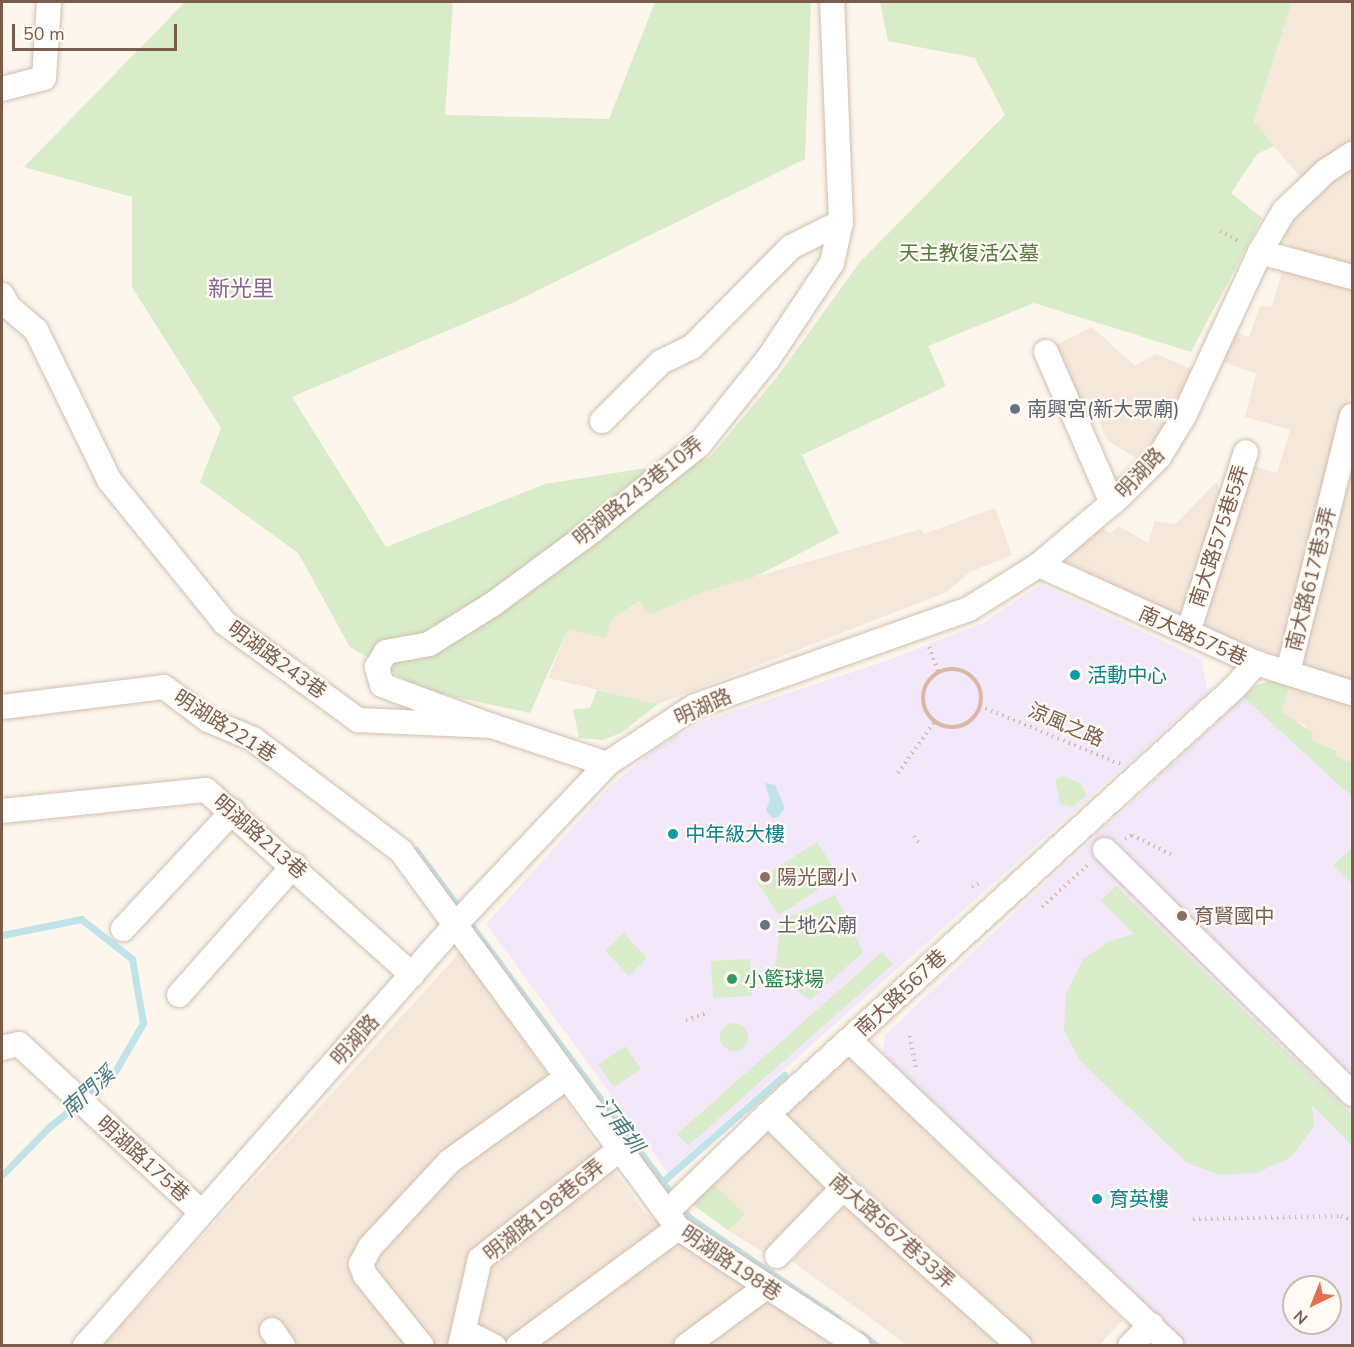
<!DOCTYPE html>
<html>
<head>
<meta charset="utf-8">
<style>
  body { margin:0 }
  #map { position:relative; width:1354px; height:1347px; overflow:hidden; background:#fdf6ec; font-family:"Nunito Sans","Noto Sans TC",sans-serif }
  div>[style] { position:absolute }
  .residential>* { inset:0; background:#f5e8da }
  .education>* { inset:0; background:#f3e8fa }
  .green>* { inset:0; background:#d8ecc9 }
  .round { border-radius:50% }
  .water>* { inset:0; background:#bfe3e8 }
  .stream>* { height:7px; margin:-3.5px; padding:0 3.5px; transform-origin:3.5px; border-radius:3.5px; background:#bfe3e8 }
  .path>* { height:4px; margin-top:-2px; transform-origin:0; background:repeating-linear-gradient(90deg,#d9b8a5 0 1.5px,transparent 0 6px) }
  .path>.ring { margin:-2px; padding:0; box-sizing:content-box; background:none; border:4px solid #d9b8a5; border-radius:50% }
  .roads { filter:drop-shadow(0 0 2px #d1beb0) drop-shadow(0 0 2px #d1beb0) }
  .minor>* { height:24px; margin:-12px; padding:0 12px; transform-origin:12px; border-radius:12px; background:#fff }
  .dots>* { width:16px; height:16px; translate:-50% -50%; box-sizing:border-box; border:3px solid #fffaf3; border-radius:50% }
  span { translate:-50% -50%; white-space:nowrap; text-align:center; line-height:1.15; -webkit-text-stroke:4.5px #fffaf3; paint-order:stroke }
  .park-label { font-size:20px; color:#537a41 }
  .worship-label { font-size:20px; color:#5b616d }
  .left { translate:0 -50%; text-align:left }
  .street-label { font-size:20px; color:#7a5c4d }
  .culture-label { font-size:20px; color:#0d838f }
  .education-label { font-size:20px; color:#785e54 }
  .leisure-label { font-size:20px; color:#27864d }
  .water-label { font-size:21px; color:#437c86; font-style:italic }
  .quarter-label { font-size:22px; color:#846695 }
  .frame { position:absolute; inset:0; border:3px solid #7a5c4d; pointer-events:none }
  .north { position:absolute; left:1282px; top:1275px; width:60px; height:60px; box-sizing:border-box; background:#fffaf3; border:2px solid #cabbb1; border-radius:50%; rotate:223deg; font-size:16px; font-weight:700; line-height:24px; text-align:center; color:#7a5c4d }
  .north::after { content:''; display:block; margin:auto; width:21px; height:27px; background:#e76f51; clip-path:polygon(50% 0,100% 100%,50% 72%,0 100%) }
  .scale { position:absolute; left:12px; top:24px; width:165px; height:27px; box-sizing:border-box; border:3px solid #7a5c4d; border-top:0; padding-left:8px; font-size:18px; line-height:21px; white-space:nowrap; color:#7a5c4d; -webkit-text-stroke:4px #fffaf3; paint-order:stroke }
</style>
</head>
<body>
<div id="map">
  <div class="residential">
    <div style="clip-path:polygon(1292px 2px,1352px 2px,1352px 144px,1302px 179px,1254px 123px)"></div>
    <div style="clip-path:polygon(1352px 165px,1352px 265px,1292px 247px,1282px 234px,1334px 176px)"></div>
    <div style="clip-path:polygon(1284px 264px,1352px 282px,1352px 389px,1278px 655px,1200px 628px,1249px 465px,1277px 473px,1290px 430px,1245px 417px,1256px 374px,1219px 360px,1233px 332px,1249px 337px,1260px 306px,1272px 307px)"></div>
    <div style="clip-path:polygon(1092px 327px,1135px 366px,1156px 354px,1193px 370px,1159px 435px,1138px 459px,1108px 441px,1088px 398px,1075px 403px,1054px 346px)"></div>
    <div style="clip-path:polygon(1352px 445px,1352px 680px,1293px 662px)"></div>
    <div style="clip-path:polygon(1216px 482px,1222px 499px,1182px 618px,1059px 558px,1096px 526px,1111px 533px,1119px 526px,1148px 543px,1155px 521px,1176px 524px)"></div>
    <div style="clip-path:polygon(995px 508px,1012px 555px,970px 572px,947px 592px,658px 704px,548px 678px,568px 629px,611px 620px,641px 601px,650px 615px,703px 592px,921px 529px,924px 534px)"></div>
    <div style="clip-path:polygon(1290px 683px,1352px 705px,1352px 763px,1336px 756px,1337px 749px,1312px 741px,1305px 725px,1289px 720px,1282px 712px)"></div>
    <div style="clip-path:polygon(461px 951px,644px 1212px,832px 1345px,103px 1346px)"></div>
    <div style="clip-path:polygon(846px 1055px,1123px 1320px,1099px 1345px,1036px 1345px,783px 1114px)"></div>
    <div style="clip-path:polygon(761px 1125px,827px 1187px,765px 1253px,729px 1231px,745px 1214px,709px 1179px)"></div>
    <div style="clip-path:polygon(847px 1204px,1003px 1345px,907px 1345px,792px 1261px)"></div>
  </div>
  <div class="education">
    <div style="clip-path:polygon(1041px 584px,1201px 659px,1208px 692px,668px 1173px,486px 924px,609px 787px,659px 746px,703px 721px,883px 662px,983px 623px)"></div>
    <div style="clip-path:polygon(evenodd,1243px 697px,1352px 797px,1352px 1345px,1181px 1345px,882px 1061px,885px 1035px,1243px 697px,1294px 1287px,1330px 1287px,1330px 1323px,1294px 1323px,1294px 1287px)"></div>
  </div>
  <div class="green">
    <div style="clip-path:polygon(185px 2px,453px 2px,445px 115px,609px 119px,655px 2px,811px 2px,805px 159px,512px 303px,292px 397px,386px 547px,545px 484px,709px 458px,777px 377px,859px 263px,1005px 115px,975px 58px,888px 41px,880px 2px,1292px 2px,1254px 122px,1274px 146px,1257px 154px,1231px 193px,1262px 218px,1191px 352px,1034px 303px,928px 346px,946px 386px,802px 455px,839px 533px,755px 577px,703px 592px,650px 615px,640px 601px,611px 620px,605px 638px,568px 629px,530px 713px,423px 690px,350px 647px,298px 553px,200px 482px,221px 428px,132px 287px,132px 197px,24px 167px)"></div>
    <div style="clip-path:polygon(1276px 680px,1290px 683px,1282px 712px,1313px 733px,1312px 741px,1337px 750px,1336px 756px,1352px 763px,1352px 797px,1243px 697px,1256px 685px)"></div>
    <div style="clip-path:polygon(597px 690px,658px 704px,621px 733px,603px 740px,579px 738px,573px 709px,590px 708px)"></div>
    <div style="clip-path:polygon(1063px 776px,1080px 783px,1087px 795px,1073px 807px,1060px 804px,1055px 780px)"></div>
    <div style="clip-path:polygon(817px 842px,839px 876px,779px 915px,756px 881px)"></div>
    <div style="clip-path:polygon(1352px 848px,1352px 884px,1333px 865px)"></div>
    <div style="clip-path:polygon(1116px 886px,1352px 1115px,1352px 1146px,1312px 1105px,1314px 1126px,1291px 1157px,1257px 1173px,1220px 1175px,1187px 1163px,1080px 1061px,1064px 1030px,1066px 993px,1083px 959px,1110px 941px,1134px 934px,1101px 901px)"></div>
    <div style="clip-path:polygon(835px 895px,863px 952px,810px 1000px,774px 975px,781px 921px)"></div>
    <div style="clip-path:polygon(624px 933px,647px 958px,629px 976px,605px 951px)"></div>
    <div style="clip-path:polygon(882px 952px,893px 964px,688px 1146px,677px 1134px)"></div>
    <div style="clip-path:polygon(750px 959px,752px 996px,713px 998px,711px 961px)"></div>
    <div class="round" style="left:720px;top:1023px;width:28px;height:28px"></div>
    <div style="clip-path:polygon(625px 1046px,641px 1069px,614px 1087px,598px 1065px)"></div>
    <div style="clip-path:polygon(709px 1179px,745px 1214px,729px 1231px,688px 1201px)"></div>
  </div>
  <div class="water">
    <div style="clip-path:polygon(765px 783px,775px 785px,785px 808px,778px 817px,772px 818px,766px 810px,770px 800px)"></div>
  </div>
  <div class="stream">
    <div style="left:416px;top:850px;width:76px;rotate:53.6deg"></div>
    <div style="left:467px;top:920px;width:370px;rotate:53.3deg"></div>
    <div style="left:688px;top:1217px;width:180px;rotate:34.1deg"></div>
    <div style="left:2px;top:935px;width:81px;rotate:-11.4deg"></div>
    <div style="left:81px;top:919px;width:65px;rotate:38.1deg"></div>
    <div style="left:132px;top:959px;width:65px;rotate:80.2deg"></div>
    <div style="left:143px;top:1023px;width:60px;rotate:120deg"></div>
    <div style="left:113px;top:1075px;width:82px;rotate:140.9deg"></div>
    <div style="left:49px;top:1127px;width:67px;rotate:134.4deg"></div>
    <div style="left:661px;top:1183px;width:164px;rotate:-41.3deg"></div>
    <div style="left:861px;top:1334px;width:20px;rotate:37deg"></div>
  </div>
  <div class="path">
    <div style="left:1220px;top:231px;width:24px;rotate:28deg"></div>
    <div style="left:929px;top:647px;width:27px;rotate:70deg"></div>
    <div class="ring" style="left:923px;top:669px;width:54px;height:54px"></div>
    <div style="left:980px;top:706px;width:152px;rotate:22.5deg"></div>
    <div style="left:898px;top:773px;width:64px;rotate:-54.6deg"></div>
    <div style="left:914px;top:836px;width:11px;rotate:56deg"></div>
    <div style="left:1125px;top:839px;width:8px;rotate:-30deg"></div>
    <div style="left:1132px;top:835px;width:45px;rotate:26.6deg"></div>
    <div style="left:972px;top:887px;width:7px;rotate:-27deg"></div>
    <div style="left:1042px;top:907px;width:65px;rotate:-42.5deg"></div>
    <div style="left:686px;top:1020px;width:22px;rotate:-18deg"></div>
    <div style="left:910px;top:1036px;width:35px;rotate:80deg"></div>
    <div style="left:1193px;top:1219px;width:148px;rotate:-1.2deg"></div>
    <div style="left:1341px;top:1216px;width:12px;rotate:24deg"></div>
  </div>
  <div class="roads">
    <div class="minor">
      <div style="left:2px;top:89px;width:43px;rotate:-14.7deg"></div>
      <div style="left:44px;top:78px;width:76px;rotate:-86.2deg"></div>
      <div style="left:1260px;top:252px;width:95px;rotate:15.2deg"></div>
      <div style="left:2px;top:295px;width:13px;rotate:61deg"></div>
      <div style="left:8px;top:306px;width:37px;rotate:41deg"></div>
      <div style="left:36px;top:330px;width:167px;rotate:64deg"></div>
      <div style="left:109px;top:480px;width:184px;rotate:51deg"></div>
      <div style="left:225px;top:623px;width:165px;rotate:36.1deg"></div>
      <div style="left:358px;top:720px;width:134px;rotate:2.6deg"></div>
      <div style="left:492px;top:726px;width:121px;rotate:18.3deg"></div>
      <div style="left:1046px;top:352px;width:165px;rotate:66.4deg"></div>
      <div style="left:602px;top:421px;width:83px;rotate:-45deg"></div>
      <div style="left:661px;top:362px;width:34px;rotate:-26deg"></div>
      <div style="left:692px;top:347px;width:141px;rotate:-45.3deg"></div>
      <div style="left:791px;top:247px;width:56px;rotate:-26.6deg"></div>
      <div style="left:1039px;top:565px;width:238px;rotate:24.3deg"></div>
      <div style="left:1256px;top:663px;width:101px;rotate:17.4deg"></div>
      <div style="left:1192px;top:620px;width:176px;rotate:-72.2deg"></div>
      <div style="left:1288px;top:672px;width:264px;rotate:-76deg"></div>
      <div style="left:2px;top:707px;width:163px;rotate:-7deg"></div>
      <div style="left:164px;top:687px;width:55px;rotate:36.9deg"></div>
      <div style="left:208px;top:720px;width:49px;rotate:22.9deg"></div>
      <div style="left:253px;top:739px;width:186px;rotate:37.1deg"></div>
      <div style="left:401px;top:851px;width:468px;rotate:53.7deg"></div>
      <div style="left:678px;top:1228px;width:215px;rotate:33.2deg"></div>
      <div style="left:492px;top:726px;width:117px;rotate:-159.6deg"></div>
      <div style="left:382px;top:685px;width:19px;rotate:-106deg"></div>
      <div style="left:377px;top:667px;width:17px;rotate:-59deg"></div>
      <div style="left:386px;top:652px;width:44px;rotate:-10.5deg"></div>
      <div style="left:429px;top:644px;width:75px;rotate:-32deg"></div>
      <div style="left:493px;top:604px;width:123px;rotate:-36.4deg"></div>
      <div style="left:592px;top:531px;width:137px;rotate:-38.8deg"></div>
      <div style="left:699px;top:445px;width:110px;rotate:-51.3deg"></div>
      <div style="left:768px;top:359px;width:115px;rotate:-56.3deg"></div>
      <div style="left:832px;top:263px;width:42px;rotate:-77.6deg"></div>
      <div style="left:841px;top:222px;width:220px;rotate:-92.3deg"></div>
      <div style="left:2px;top:811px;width:205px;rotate:-5.9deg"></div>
      <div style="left:206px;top:790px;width:277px;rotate:41.9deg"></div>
      <div style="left:1105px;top:850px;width:347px;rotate:44.6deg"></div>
      <div style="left:123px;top:929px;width:161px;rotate:-47deg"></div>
      <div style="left:179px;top:995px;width:174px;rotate:-48.5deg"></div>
      <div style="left:849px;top:1040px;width:445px;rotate:43.5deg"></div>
      <div style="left:2px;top:1048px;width:17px;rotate:-13deg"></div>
      <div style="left:19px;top:1044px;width:248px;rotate:42.7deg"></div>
      <div style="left:768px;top:1114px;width:105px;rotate:44.6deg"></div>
      <div style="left:843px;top:1188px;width:237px;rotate:41.8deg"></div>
      <div style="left:670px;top:1209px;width:136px;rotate:-44.1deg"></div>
      <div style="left:768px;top:1114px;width:633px;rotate:-42.44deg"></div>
      <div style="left:1235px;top:687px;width:32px;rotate:-49deg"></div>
      <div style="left:777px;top:1256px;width:95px;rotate:-45.9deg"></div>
      <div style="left:272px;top:1330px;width:19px;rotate:55deg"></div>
      <div style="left:464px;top:1331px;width:34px;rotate:27deg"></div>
      <div style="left:85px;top:1346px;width:560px;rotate:-48.69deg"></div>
      <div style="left:455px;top:925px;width:221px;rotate:-46.6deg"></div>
      <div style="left:607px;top:764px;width:105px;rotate:-33.4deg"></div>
      <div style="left:695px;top:706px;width:291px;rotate:-19.5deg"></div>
      <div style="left:969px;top:609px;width:83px;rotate:-32.2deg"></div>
      <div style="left:1039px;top:565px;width:105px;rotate:-40.4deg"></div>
      <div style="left:1119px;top:497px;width:57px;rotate:-45deg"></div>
      <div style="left:1159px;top:457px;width:48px;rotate:-58.6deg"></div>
      <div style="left:1184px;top:416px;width:181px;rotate:-65.1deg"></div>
      <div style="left:1260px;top:252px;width:48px;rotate:-59.7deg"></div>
      <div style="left:1284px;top:211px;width:58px;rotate:-43.6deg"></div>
      <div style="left:1326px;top:171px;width:31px;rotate:-33deg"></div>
      <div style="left:422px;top:1346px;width:91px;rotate:-128.8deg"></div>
      <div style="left:365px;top:1275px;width:12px;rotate:-110deg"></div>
      <div style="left:361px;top:1264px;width:19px;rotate:-62deg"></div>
      <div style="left:370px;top:1247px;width:117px;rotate:-47.1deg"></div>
      <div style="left:450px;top:1161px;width:143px;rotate:-35.6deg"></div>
      <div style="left:460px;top:1346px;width:89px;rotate:-77.1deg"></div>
      <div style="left:480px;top:1259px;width:177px;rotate:-38.1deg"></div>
      <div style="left:518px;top:1346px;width:199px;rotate:-36.4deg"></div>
      <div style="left:686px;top:1346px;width:99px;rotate:-36.4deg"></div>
      <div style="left:1130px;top:1346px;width:30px;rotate:-45deg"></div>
    </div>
  </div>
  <div class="dots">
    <div style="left:1015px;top:409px;background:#6b7280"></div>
    <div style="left:1075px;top:675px;background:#0f9aa8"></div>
    <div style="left:673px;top:834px;background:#0f9aa8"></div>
    <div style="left:765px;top:877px;background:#8d6e63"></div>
    <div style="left:1182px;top:916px;background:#8d6e63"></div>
    <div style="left:765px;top:925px;background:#6b7280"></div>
    <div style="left:732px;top:979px;background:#2e9e5b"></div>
    <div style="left:1097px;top:1199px;background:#0f9aa8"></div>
  </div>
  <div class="park-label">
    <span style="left:969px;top:253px">天主教復活公墓</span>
  </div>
  <div class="worship-label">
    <span class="left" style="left:1027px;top:409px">南興宮(新大眾廟)</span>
    <span class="left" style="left:777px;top:925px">土地公廟</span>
  </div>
  <div class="street-label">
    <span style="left:1140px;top:473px;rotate:-47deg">明湖路</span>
    <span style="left:638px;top:491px;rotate:-39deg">明湖路243巷10弄</span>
    <span style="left:1219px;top:536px;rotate:-72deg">南大路575巷5弄</span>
    <span style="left:1311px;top:579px;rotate:-76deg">南大路617巷3弄</span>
    <span style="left:1193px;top:636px;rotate:24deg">南大路575巷</span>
    <span style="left:277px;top:660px;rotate:36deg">明湖路243巷</span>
    <span style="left:703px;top:707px;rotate:-24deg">明湖路</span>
    <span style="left:1066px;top:725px;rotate:23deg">涼風之路</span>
    <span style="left:225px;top:726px;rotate:32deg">明湖路221巷</span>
    <span style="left:260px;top:837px;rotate:41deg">明湖路213巷</span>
    <span style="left:901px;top:993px;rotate:-43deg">南大路567巷</span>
    <span style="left:355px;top:1040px;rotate:-48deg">明湖路</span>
    <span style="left:143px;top:1159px;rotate:42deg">明湖路175巷</span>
    <span style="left:544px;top:1210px;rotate:-39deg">明湖路198巷6弄</span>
    <span style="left:892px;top:1231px;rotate:42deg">南大路567巷33弄</span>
    <span style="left:731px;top:1263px;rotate:34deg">明湖路198巷</span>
  </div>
  <div class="culture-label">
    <span class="left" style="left:1087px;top:675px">活動中心</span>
    <span class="left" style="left:685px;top:834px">中年級大樓</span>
    <span class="left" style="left:1109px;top:1199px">育英樓</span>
  </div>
  <div class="education-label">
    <span class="left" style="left:777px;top:877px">陽光國小</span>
    <span class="left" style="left:1194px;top:916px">育賢國中</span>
  </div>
  <div class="leisure-label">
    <span class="left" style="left:744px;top:979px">小籃球場</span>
  </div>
  <div class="water-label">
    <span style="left:88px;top:1092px;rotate:-42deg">南門溪</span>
    <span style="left:620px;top:1125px;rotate:53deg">汀甫圳</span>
  </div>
  <div class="quarter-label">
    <span style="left:241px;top:290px">新光里</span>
  </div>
  <div class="frame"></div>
  <div class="north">N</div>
  <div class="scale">50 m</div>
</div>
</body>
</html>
